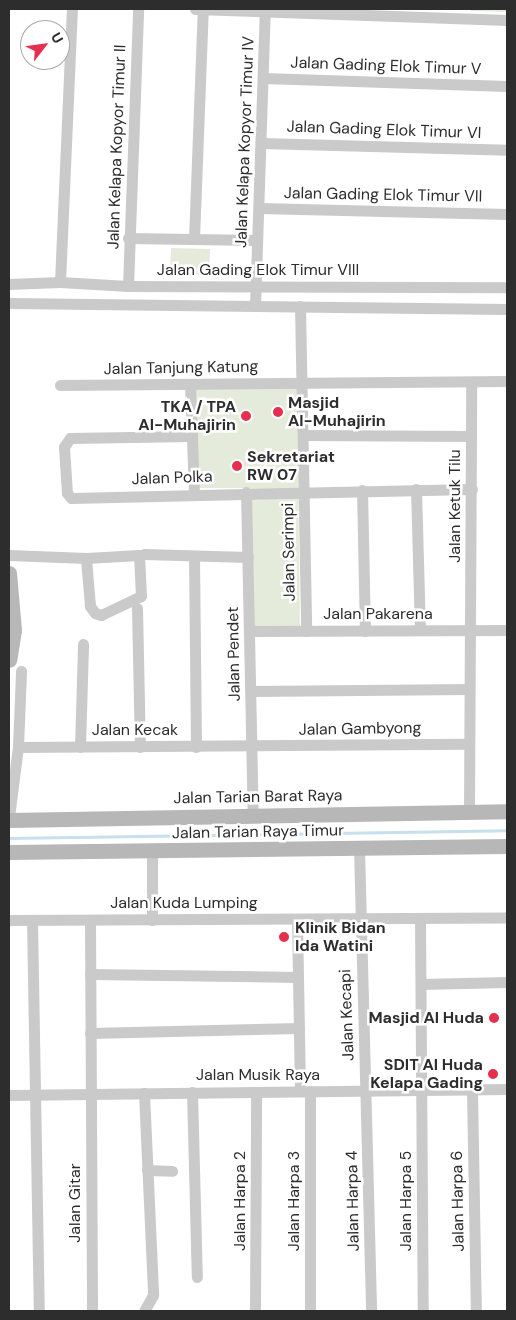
<!DOCTYPE html>
<html>
<head>
<meta charset="utf-8">
<style>
  body { margin:0 }
  #map { position:relative; width:516px; height:1320px; overflow:hidden; background:#fff; font-family:"DM Sans",sans-serif }
  div>[style] { position:absolute }
  .green>* { inset:0; background:#e5ebdb }
  .stream>* { height:3px; margin:-1.5px; padding:0 1.5px; transform-origin:1.5px; border-radius:1.5px; background:#c7e0eb }
  .street>* { height:11px; margin:-5.5px; padding:0 5.5px; transform-origin:5.5px; border-radius:5.5px; background:#cacaca }
  .secondary>* { height:15px; margin:-7.5px; padding:0 7.5px; transform-origin:7.5px; border-radius:7.5px; background:#b7b7b7 }
  .dots>* { width:14px; height:14px; translate:-50% -50%; box-sizing:border-box; border:2px solid #fff; border-radius:50% }
  span { translate:-50% -50%; white-space:nowrap; text-align:center; line-height:1.15; -webkit-text-stroke:5px #fff; paint-order:stroke }
  .street-label { font-size:16px; color:#2d2d2d }
  .poi-label { font-size:16px; color:#2d2d2d; font-weight:700 }
  .left { translate:0 -50%; text-align:left }
  .right { translate:-100% -50%; text-align:right }
  .frame { position:absolute; inset:0; border:10px solid #2d2d2d; pointer-events:none }
  .north { position:absolute; left:20px; top:20px; width:50px; height:50px; box-sizing:border-box; background:#fff; border:1px solid #ababab; border-radius:50%; rotate:60deg; font-size:14px; font-weight:700; line-height:20px; text-align:center; color:#2d2d2d }
  .north::after { content:''; display:block; margin:auto; width:18px; height:22px; background:#e42f4e; clip-path:polygon(50% 0,100% 100%,50% 72%,0 100%) }
</style>
</head>
<body>
<div id="map">
  <div class="green">
    <div style="clip-path:polygon(471px 9px,507px 9px,507px 12px,471px 11px)"></div>
    <div style="clip-path:polygon(171px 248px,210px 249px,209px 275px,170px 274px)"></div>
    <div style="clip-path:polygon(196px 387px,297px 387px,300px 626px,253px 626px,251px 488px,197px 488px)"></div>
  </div>
  <div class="stream">
    <div style="left:9px;top:838px;width:498px;rotate:-0.9deg"></div>
  </div>
  <div class="street">
    <div style="left:195px;top:9px;width:312px;rotate:2deg"></div>
    <div style="left:263px;top:78px;width:244px;rotate:1.9deg"></div>
    <div style="left:261px;top:143px;width:246px;rotate:1.6deg"></div>
    <div style="left:259px;top:208px;width:248px;rotate:1.4deg"></div>
    <div style="left:128px;top:238px;width:129px;rotate:0.9deg"></div>
    <div style="left:194px;top:239px;width:230px;rotate:-87.8deg"></div>
    <div style="left:60px;top:282px;width:273px;rotate:-87.5deg"></div>
    <div style="left:9px;top:284px;width:51px;rotate:-2.2deg"></div>
    <div style="left:60px;top:282px;width:68px;rotate:3.4deg"></div>
    <div style="left:128px;top:286px;width:379px;rotate:0.2deg"></div>
    <div style="left:128px;top:286px;width:277px;rotate:-87.9deg"></div>
    <div style="left:9px;top:303px;width:498px;rotate:0.7deg"></div>
    <div style="left:255px;top:306px;width:297px;rotate:-88.1deg"></div>
    <div style="left:300px;top:306px;width:325px;rotate:88.9deg"></div>
    <div style="left:190px;top:384px;width:110px;rotate:87.9deg"></div>
    <div style="left:60px;top:385px;width:447px;rotate:-0.5deg"></div>
    <div style="left:303px;top:435px;width:168px;rotate:0.3deg"></div>
    <div style="left:192px;top:436px;width:122px;rotate:179.1deg"></div>
    <div style="left:70px;top:438px;width:11px;rotate:124deg"></div>
    <div style="left:64px;top:447px;width:46px;rotate:86.3deg"></div>
    <div style="left:67px;top:493px;width:6px;rotate:51deg"></div>
    <div style="left:71px;top:498px;width:401px;rotate:-1.3deg"></div>
    <div style="left:416px;top:489px;width:141px;rotate:88.4deg"></div>
    <div style="left:362px;top:490px;width:141px;rotate:88.8deg"></div>
    <div style="left:246px;top:492px;width:322px;rotate:88.8deg"></div>
    <div style="left:144px;top:554px;width:104px;rotate:1.7deg"></div>
    <div style="left:9px;top:555px;width:77px;rotate:2.2deg"></div>
    <div style="left:86px;top:558px;width:53px;rotate:-3.2deg"></div>
    <div style="left:139px;top:555px;width:41px;rotate:87.2deg"></div>
    <div style="left:141px;top:596px;width:44px;rotate:154.6deg"></div>
    <div style="left:101px;top:615px;width:6px;rotate:-162deg"></div>
    <div style="left:95px;top:613px;width:9px;rotate:-126deg"></div>
    <div style="left:90px;top:606px;width:48px;rotate:-94.8deg"></div>
    <div style="left:194px;top:556px;width:191px;rotate:89.4deg"></div>
    <div style="left:137px;top:608px;width:139px;rotate:88.8deg"></div>
    <div style="left:249px;top:631px;width:258px;rotate:-0.2deg"></div>
    <div style="left:251px;top:691px;width:218px;rotate:-0.5deg"></div>
    <div style="left:18px;top:747px;width:450px;rotate:-0.4deg"></div>
    <div style="left:80px;top:747px;width:103px;rotate:-88.3deg"></div>
    <div style="left:469px;top:811px;width:429px;rotate:-89.7deg"></div>
    <div style="left:9px;top:817px;width:71px;rotate:-82.7deg"></div>
    <div style="left:18px;top:747px;width:76px;rotate:-87.7deg"></div>
    <div style="left:359px;top:848px;width:463px;rotate:88.5deg"></div>
    <div style="left:420px;top:918px;width:393px;rotate:89.6deg"></div>
    <div style="left:297px;top:919px;width:172px;rotate:89deg"></div>
    <div style="left:9px;top:920px;width:498px;rotate:-0.3deg"></div>
    <div style="left:32px;top:920px;width:391px;rotate:89deg"></div>
    <div style="left:90px;top:920px;width:391px;rotate:89.7deg"></div>
    <div style="left:152px;top:920px;width:70px;rotate:-90deg"></div>
    <div style="left:90px;top:974px;width:208px;rotate:0.8deg"></div>
    <div style="left:421px;top:984px;width:86px;rotate:-1.3deg"></div>
    <div style="left:90px;top:1033px;width:209px;rotate:-1.4deg"></div>
    <div style="left:472px;top:1090px;width:221px;rotate:89deg"></div>
    <div style="left:310px;top:1091px;width:220px;rotate:90deg"></div>
    <div style="left:192px;top:1092px;width:185px;rotate:88.5deg"></div>
    <div style="left:144px;top:1093px;width:202px;rotate:87.4deg"></div>
    <div style="left:153px;top:1295px;width:18px;rotate:119deg"></div>
    <div style="left:9px;top:1095px;width:498px;rotate:-0.7deg"></div>
    <div style="left:147px;top:1170px;width:25px;rotate:2deg"></div>
    <div style="left:255px;top:1311px;width:219px;rotate:-89.7deg"></div>
  </div>
  <div class="secondary">
    <div style="left:9px;top:573px;width:57px;rotate:85deg"></div>
    <div style="left:14px;top:630px;width:30px;rotate:99deg"></div>
    <div style="left:9px;top:820px;width:498px;rotate:-1deg"></div>
    <div style="left:9px;top:852px;width:498px;rotate:-0.7deg"></div>
  </div>
  <div class="dots">
    <div style="left:278px;top:412px;background:#e42f4e"></div>
    <div style="left:246px;top:416px;background:#e42f4e"></div>
    <div style="left:237px;top:466px;background:#e42f4e"></div>
    <div style="left:284px;top:937px;background:#e42f4e"></div>
    <div style="left:494px;top:1018px;background:#e42f4e"></div>
    <div style="left:493px;top:1074px;background:#e42f4e"></div>
  </div>
  <div class="street-label">
    <span style="left:386px;top:66px;rotate:2deg">Jalan Gading Elok Timur V</span>
    <span style="left:384px;top:130px;rotate:2deg">Jalan Gading Elok Timur VI</span>
    <span style="left:245px;top:142px;rotate:-88deg">Jalan Kelapa Kopyor Timur IV</span>
    <span style="left:117px;top:147px;rotate:-88deg">Jalan Kelapa Kopyor Timur II</span>
    <span style="left:383px;top:195px;rotate:1deg">Jalan Gading Elok Timur VII</span>
    <span style="left:258px;top:270px">Jalan Gading Elok Timur VIII</span>
    <span style="left:181px;top:368px;rotate:-1deg">Jalan Tanjung Katung</span>
    <span style="left:172px;top:478px;rotate:-2deg">Jalan Polka</span>
    <span style="left:455px;top:506px;rotate:-90deg">Jalan Ketuk Tilu</span>
    <span style="left:289px;top:552px;rotate:-91deg">Jalan Serimpi</span>
    <span style="left:378px;top:614px">Jalan Pakarena</span>
    <span style="left:234px;top:654px;rotate:-91deg">Jalan Pendet</span>
    <span style="left:360px;top:729px;rotate:-1deg">Jalan Gambyong</span>
    <span style="left:135px;top:730px">Jalan Kecak</span>
    <span style="left:258px;top:797px;rotate:-1deg">Jalan Tarian Barat Raya</span>
    <span style="left:258px;top:832px;rotate:-1deg">Jalan Tarian Raya Timur</span>
    <span style="left:184px;top:903px">Jalan Kuda Lumping</span>
    <span style="left:347px;top:1015px;rotate:-92deg">Jalan Kecapi</span>
    <span style="left:258px;top:1075px">Jalan Musik Raya</span>
    <span style="left:240px;top:1201px;rotate:-90deg">Jalan Harpa 2</span>
    <span style="left:294px;top:1201px;rotate:-90deg">Jalan Harpa 3</span>
    <span style="left:353px;top:1201px;rotate:-91deg">Jalan Harpa 4</span>
    <span style="left:406px;top:1201px;rotate:-90deg">Jalan Harpa 5</span>
    <span style="left:458px;top:1201px;rotate:-91deg">Jalan Harpa 6</span>
    <span style="left:75px;top:1203px;rotate:-90deg">Jalan Gitar</span>
  </div>
  <div class="poi-label">
    <span class="left" style="left:288px;top:412px">Masjid<br>Al-Muhajirin</span>
    <span class="right" style="left:236px;top:416px">TKA / TPA<br>Al-Muhajirin</span>
    <span class="left" style="left:247px;top:466px">Sekretariat<br>RW 07</span>
    <span class="left" style="left:295px;top:937px">Klinik Bidan<br>Ida Watini</span>
    <span class="right" style="left:484px;top:1018px">Masjid Al Huda</span>
    <span class="right" style="left:483px;top:1074px">SDIT Al Huda<br>Kelapa Gading</span>
  </div>
  <div class="frame"></div>
  <div class="north">U</div>
</div>
</body>
</html>
